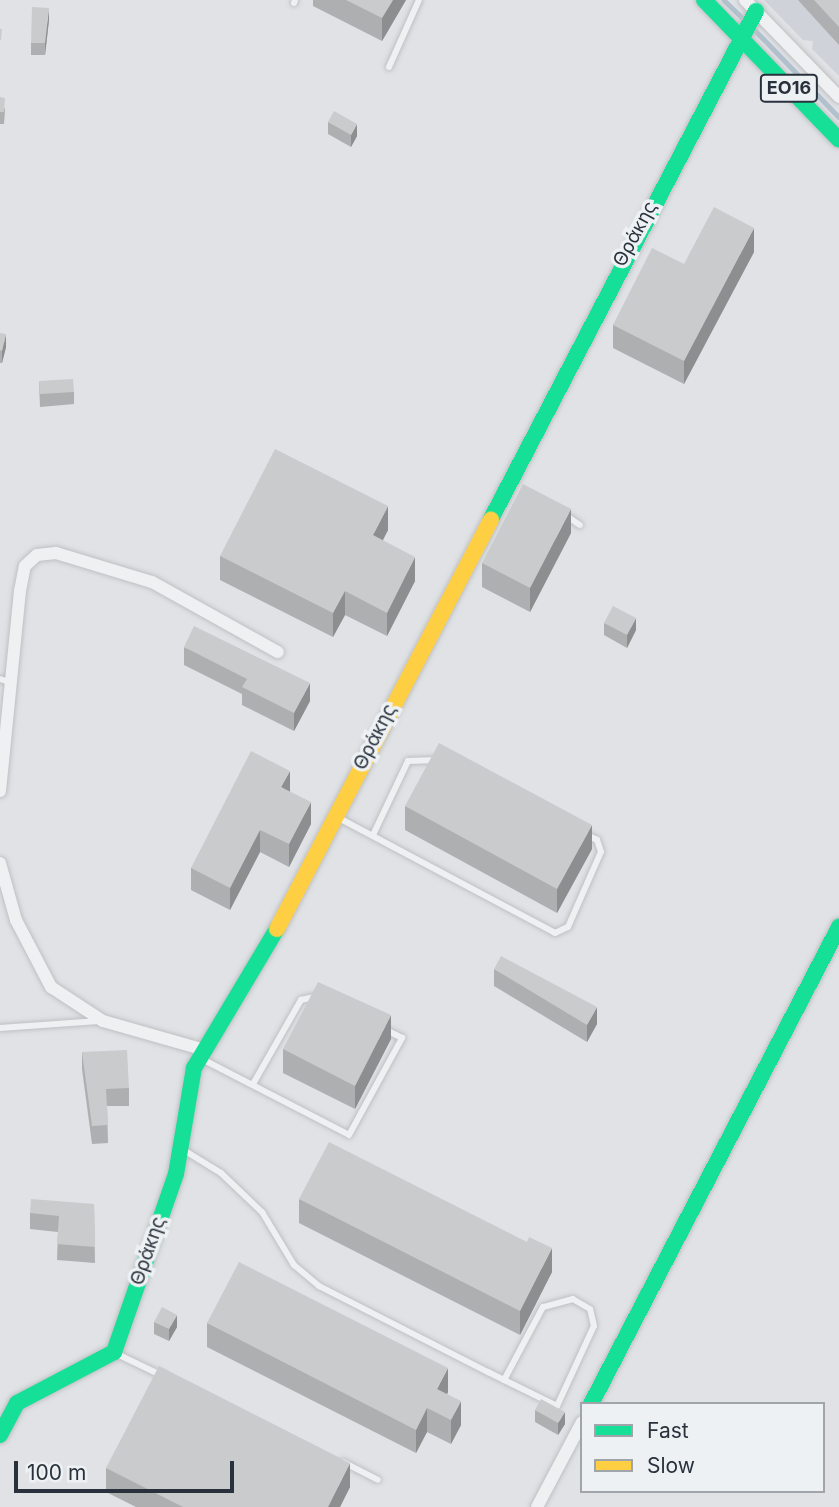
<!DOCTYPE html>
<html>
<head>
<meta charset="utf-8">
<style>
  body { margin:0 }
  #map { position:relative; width:839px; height:1507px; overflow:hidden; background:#e0e2e5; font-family:Inter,sans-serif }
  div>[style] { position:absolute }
  .built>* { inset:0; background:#cfd2d8 }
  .stream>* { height:4.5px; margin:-2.25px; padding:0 2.25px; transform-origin:2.25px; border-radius:2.25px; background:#b1c1cd }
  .roads { filter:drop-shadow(0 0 2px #bfc0c3) drop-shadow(0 0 2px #bfc0c3) }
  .lane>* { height:6px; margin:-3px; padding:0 3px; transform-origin:3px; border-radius:3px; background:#eff0f2 }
  .street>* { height:12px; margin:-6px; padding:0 6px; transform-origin:6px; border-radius:6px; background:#eff0f2 }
  .fast>* { height:16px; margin:-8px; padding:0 8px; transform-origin:8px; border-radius:8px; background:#16e098 }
  .slow>* { height:16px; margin:-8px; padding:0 8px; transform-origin:8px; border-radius:8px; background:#ffcf43 }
  .wall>* { inset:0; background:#adafb0 }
  .shaded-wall>* { inset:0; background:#8d8e90 }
  .building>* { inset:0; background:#c9cbcd }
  span { translate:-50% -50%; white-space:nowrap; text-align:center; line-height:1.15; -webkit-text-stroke:7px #eef1f4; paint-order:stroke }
  .shield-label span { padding:2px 5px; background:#eef1f4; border:2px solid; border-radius:5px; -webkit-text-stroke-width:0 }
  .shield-label { font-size:18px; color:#29323c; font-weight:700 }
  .street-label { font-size:19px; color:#29323c }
  .legend { position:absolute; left:580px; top:1402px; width:245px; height:91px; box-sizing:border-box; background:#eef1f4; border:2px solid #9fa5aa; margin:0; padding:9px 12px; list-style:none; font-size:21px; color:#29323c }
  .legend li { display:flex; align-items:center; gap:14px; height:35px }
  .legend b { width:35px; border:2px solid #9fa5aa }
  .scale { position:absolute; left:14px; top:1461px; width:220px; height:32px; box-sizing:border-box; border:4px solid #29323c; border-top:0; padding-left:9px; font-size:21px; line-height:24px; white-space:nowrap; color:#29323c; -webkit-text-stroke:5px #eef1f4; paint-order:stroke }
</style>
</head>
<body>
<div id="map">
  <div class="built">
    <div style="clip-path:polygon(764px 0,839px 0,839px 76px,812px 49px,813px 41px,803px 40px)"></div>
  </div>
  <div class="stream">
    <div style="left:724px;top:0;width:30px;rotate:44deg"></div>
    <div style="left:752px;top:27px;width:125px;rotate:46deg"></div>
  </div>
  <div class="roads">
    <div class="lane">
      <div style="left:294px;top:3px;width:3px;rotate:-72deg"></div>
      <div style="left:389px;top:67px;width:73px;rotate:-65.9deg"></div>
      <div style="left:565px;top:515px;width:18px;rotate:34deg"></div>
      <div style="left:0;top:679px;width:13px;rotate:18deg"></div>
      <div style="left:337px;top:817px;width:247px;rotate:28deg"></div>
      <div style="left:555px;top:933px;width:14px;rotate:-25deg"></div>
      <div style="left:568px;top:927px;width:82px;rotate:-66.3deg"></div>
      <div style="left:601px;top:852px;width:13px;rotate:-108deg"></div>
      <div style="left:597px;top:840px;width:13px;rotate:-153deg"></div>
      <div style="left:373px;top:835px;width:82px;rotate:-64.7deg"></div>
      <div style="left:408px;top:761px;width:29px;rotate:-2deg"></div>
      <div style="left:0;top:1028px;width:99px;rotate:-4deg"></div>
      <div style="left:202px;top:1059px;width:165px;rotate:27.3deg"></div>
      <div style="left:349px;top:1135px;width:111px;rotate:-61.3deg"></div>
      <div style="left:402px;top:1038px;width:20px;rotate:-153deg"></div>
      <div style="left:253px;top:1084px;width:97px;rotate:-60.3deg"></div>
      <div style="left:301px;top:1000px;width:17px;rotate:-13deg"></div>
      <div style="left:182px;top:1149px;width:46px;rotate:31.6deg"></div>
      <div style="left:221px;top:1173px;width:57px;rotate:43.6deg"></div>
      <div style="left:262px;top:1212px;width:62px;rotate:58.9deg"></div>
      <div style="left:294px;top:1265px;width:33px;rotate:40deg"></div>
      <div style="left:319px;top:1286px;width:190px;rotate:27deg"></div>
      <div style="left:488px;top:1372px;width:77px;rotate:26.2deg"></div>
      <div style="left:557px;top:1406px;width:88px;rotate:-65.2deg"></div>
      <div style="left:594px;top:1326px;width:17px;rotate:-103deg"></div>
      <div style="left:590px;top:1309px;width:20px;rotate:-150deg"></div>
      <div style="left:573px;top:1299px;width:31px;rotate:165deg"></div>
      <div style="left:543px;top:1307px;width:83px;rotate:118.1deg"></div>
      <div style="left:115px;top:1353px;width:53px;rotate:25.6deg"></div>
      <div style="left:343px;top:1462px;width:39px;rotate:27deg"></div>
    </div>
    <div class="street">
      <div style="left:745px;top:0;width:135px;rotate:45.9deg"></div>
      <div style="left:0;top:791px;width:201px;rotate:-84.3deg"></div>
      <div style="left:20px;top:591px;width:25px;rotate:-79deg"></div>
      <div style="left:25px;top:566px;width:16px;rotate:-43deg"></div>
      <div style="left:37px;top:555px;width:19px;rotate:-6deg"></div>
      <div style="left:56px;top:553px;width:100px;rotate:16.8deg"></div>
      <div style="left:152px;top:582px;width:144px;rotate:29.1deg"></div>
      <div style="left:0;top:863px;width:59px;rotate:74.3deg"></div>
      <div style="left:16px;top:920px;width:76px;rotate:62.4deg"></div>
      <div style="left:51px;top:987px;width:62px;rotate:33.2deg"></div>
      <div style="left:103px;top:1021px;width:106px;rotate:15.9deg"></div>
      <div style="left:537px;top:1507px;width:96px;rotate:-62.1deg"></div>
    </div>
    <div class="fast">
      <div style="left:704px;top:0;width:194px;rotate:46deg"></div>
      <div style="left:491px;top:519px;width:573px;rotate:-62.45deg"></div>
      <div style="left:591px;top:1404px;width:538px;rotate:-62.53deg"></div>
      <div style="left:0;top:1435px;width:36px;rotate:-62deg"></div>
      <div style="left:17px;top:1403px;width:110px;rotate:-27.7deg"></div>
      <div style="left:114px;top:1352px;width:188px;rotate:-70.8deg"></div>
      <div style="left:176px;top:1174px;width:108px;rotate:-80.4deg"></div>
      <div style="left:194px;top:1068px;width:162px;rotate:-59.2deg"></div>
    </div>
    <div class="slow">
      <div style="left:277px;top:929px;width:462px;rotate:-62.4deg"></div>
    </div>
  </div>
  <div class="wall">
    <div style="clip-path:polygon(313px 0,406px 0,382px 41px,313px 6px)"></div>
    <div style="clip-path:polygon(798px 0,839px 0,839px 45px)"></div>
    <div style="clip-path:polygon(49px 20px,45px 55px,31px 55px,31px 43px)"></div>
    <div style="clip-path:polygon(0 97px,5px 110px,4px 124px,0 124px)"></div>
    <div style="clip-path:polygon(328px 122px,357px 136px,351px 147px,328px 134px)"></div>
    <div style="clip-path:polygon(754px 252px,684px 384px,613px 348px,613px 325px,684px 264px)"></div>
    <div style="clip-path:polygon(0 333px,6px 347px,2px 363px,0 363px)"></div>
    <div style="clip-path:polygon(39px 381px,74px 392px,74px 404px,40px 407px)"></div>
    <div style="clip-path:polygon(388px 530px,383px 540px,415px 581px,387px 636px,345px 615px,333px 637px,220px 580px,220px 556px)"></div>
    <div style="clip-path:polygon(571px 533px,530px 612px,482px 587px,482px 563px)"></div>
    <div style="clip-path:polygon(604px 623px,636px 630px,627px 648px,604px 635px)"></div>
    <div style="clip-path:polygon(184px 647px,310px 701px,294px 731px,242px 705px,242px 694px,184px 665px)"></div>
    <div style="clip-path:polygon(290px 791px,311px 824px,289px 867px,260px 852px,230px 910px,191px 890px,191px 868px)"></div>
    <div style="clip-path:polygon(405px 806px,592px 849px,557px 913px,405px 830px)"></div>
    <div style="clip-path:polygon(494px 969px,597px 1024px,587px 1042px,494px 986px)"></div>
    <div style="clip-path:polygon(391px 1039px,355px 1109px,283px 1073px,283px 1049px)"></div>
    <div style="clip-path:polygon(82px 1052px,129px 1088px,129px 1106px,107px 1106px,108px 1143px,92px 1144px,82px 1069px)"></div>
    <div style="clip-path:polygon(299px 1199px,552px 1272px,520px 1335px,299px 1223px)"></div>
    <div style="clip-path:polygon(94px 1204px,95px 1263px,57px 1260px,58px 1232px,30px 1229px,30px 1213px)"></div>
    <div style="clip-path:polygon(154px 1322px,177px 1327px,169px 1341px,154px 1334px)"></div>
    <div style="clip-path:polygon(207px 1323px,448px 1392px,447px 1394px,461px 1425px,451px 1444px,427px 1432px,416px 1453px,207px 1347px)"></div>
    <div style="clip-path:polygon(535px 1410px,565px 1424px,558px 1435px,535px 1422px)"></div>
    <div style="clip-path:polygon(106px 1468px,350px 1487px,340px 1507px,136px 1507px,106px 1492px)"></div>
  </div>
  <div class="shaded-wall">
    <div style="clip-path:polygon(393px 0,406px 0,382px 41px,382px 18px)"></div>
    <div style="clip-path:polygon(49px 8px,49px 20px,45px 55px,45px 43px)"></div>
    <div style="clip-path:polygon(357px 124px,357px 136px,351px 147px,351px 135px)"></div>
    <div style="clip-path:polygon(754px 228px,754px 252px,684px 384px,684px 361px)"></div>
    <div style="clip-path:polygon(6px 334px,6px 347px,2px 363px,2px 351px)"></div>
    <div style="clip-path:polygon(388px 506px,388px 530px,373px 559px,373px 535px)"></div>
    <div style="clip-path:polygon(571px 509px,571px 533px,530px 612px,530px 588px)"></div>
    <div style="clip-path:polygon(415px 557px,415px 581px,387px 636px,387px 613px)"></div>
    <div style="clip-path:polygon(345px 591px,345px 615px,333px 637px,333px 613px)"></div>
    <div style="clip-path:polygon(636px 618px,636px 630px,627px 648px,627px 635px)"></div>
    <div style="clip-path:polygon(310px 683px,310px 701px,294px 731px,294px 713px)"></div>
    <div style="clip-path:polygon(290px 771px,290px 794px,281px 787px)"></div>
    <div style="clip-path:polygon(311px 802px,311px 824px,289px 867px,289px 844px)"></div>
    <div style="clip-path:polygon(592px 825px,592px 849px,557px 913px,557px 889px)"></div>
    <div style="clip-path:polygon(260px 830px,260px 852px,230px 910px,230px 888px)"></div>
    <div style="clip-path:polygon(597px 1007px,597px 1024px,587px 1042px,587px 1025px)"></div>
    <div style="clip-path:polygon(391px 1015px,391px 1039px,355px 1109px,355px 1086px)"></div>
    <div style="clip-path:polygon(552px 1248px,552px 1272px,520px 1335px,520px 1311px)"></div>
    <div style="clip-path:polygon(177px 1315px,177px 1327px,169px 1341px,169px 1329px)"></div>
    <div style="clip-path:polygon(448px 1368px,448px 1392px,437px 1413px,437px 1389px)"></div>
    <div style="clip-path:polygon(461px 1401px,461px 1425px,451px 1444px,451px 1420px)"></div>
    <div style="clip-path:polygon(427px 1408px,427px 1432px,416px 1453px,416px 1430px)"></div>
    <div style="clip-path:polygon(565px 1412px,565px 1424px,558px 1435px,558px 1423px)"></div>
    <div style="clip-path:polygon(350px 1463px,350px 1487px,340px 1507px,328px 1507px)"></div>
  </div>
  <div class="building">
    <div style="clip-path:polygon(346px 0,393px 0,382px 18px)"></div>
    <div style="clip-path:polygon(814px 0,839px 0,839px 27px)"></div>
    <div style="clip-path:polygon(32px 7px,49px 8px,45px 43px,31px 43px)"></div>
    <div style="clip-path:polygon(0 29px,2px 29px,1px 40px,0 40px)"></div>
    <div style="clip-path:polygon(0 97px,5px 98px,4px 112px,0 112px)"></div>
    <div style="clip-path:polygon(334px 111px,357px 124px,351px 135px,328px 122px)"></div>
    <div style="clip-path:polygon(714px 207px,754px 228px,684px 361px,613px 325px,652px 248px,684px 264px)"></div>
    <div style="clip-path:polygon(0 333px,6px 334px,2px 351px,0 350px)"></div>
    <div style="clip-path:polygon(73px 379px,74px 392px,40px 394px,39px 381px)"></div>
    <div style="clip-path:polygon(275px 449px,388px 506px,373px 535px,415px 557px,387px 613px,345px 591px,333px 613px,220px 556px)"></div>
    <div style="clip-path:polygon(523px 484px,571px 509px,530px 588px,482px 563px)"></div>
    <div style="clip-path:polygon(613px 606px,636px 618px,627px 635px,604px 623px)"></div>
    <div style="clip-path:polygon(194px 626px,310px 683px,294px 713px,242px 687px,247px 679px,184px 647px)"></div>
    <div style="clip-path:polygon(439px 743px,592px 825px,557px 889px,405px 806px)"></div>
    <div style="clip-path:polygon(251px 751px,290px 771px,281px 787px,311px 802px,289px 844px,260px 830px,230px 888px,191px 868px)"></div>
    <div style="clip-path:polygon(501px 956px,597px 1007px,587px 1025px,494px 969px)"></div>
    <div style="clip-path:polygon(318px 982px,391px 1015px,355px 1086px,283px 1049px)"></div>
    <div style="clip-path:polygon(127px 1050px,129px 1088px,106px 1089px,108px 1125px,92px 1126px,82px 1052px)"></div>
    <div style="clip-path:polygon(329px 1142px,527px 1242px,529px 1237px,552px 1248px,520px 1311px,299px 1199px)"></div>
    <div style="clip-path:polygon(31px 1199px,94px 1204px,95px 1247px,57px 1244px,59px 1216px,30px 1213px)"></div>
    <div style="clip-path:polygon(239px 1262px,448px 1368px,437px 1389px,461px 1401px,451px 1420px,427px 1408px,416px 1430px,207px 1323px)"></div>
    <div style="clip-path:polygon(162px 1307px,177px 1315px,169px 1329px,154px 1322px)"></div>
    <div style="clip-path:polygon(159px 1366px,350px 1463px,328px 1507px,183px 1507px,106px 1468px)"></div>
    <div style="clip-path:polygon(541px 1399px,565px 1412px,558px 1423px,535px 1410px)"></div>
  </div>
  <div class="shield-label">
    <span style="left:789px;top:88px">ΕΟ16</span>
  </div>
  <div class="street-label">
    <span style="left:635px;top:234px;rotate:-62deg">Θράκης</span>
    <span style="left:375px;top:737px;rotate:-63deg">Θράκης</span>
    <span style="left:148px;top:1251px;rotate:-71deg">Θράκης</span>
  </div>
  <ul class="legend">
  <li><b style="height:9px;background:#16e098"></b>Fast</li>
  <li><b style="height:9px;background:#ffcf43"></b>Slow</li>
  </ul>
  <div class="scale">100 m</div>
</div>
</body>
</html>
